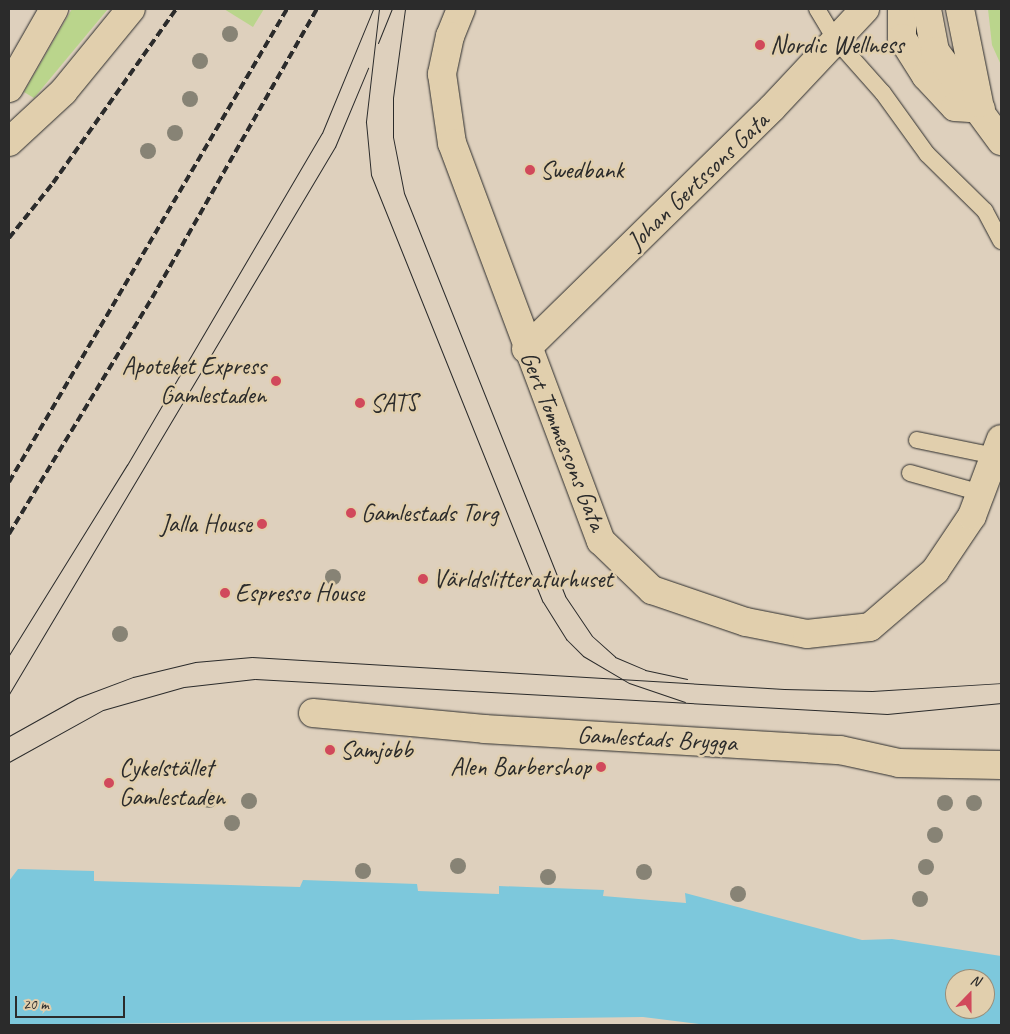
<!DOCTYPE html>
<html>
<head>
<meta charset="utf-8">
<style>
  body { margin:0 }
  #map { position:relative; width:1010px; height:1034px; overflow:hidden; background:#ded0bd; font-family:Caveat,sans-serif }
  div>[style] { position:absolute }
  .green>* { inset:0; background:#bad58c }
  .water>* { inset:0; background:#7dc8dc }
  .roads { filter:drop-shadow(0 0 1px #2b2b2b) drop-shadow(0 0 1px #2b2b2b) }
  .lane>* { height:16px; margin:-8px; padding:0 8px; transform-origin:8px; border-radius:8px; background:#e1cfad }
  .street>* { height:28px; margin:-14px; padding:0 14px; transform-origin:14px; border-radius:14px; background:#e1cfad }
  .secondary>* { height:28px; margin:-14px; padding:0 14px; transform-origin:14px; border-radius:14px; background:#e1cfad }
  .tram>* { height:1px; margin:-0.5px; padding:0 0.5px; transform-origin:0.5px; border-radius:0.5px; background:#2b2b2b }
  .rail>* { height:4px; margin-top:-2px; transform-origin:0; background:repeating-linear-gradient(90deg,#2b2b2b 0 8px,transparent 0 12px) }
  .trees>* { width:16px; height:16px; margin:-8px; border-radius:50%; background:#878375 }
  .dots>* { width:14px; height:14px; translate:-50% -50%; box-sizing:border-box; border:2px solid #e1cfad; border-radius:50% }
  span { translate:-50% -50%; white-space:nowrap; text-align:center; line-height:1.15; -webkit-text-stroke:5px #e1cfad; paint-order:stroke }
  .poi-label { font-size:25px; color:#2b2b2b }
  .left { translate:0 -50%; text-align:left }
  .right { translate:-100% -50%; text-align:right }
  .street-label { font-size:25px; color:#2b2b2b }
  .frame { position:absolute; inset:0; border:10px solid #2b2b2b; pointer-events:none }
  .north { position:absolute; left:945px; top:969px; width:50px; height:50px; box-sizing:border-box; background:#e1cfad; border:1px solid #988d79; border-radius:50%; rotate:22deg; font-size:14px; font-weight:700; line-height:20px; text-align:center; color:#2b2b2b }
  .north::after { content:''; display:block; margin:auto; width:18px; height:22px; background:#d1495b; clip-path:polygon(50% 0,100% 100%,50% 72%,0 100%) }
  .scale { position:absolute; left:15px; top:996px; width:110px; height:22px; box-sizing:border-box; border:2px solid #2b2b2b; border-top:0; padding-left:6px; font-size:15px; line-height:18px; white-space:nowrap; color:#2b2b2b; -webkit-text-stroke:4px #e1cfad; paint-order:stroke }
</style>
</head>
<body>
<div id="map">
  <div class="green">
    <div style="clip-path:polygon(72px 9px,108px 9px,34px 98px,24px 92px)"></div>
    <div style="clip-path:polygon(224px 9px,264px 9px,253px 27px)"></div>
    <div style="clip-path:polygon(988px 9px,1001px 9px,1001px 65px,992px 45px)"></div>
  </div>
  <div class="water">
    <div style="clip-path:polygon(evenodd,18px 869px,94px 871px,94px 881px,300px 887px,303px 880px,417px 884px,418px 891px,499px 894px,499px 886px,604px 890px,603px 896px,686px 903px,685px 893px,862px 940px,892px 939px,1001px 956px,1001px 1025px,707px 1025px,643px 1017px,9px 1025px,9px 881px,18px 869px,955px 979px,985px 979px,985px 1009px,955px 1009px,955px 979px)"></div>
  </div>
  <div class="roads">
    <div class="lane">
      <div style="left:817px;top:9px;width:35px;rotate:59deg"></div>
      <div style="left:835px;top:39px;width:72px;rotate:48.4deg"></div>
      <div style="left:883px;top:93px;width:75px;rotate:54.2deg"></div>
      <div style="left:927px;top:154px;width:81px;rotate:44.5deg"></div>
      <div style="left:985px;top:211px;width:34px;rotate:62deg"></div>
      <div style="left:917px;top:440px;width:80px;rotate:11.6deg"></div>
      <div style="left:910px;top:473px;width:74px;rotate:15.7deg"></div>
    </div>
    <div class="street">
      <div style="left:461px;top:9px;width:29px;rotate:112deg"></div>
      <div style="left:450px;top:36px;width:39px;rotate:102deg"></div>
      <div style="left:442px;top:74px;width:70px;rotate:81.8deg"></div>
      <div style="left:452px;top:143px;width:425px;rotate:69.5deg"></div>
      <div style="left:601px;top:541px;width:71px;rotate:43.9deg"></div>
      <div style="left:652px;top:590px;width:99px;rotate:18.8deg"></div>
      <div style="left:746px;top:622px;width:62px;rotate:11.1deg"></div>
      <div style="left:807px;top:634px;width:63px;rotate:-6.3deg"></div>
      <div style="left:870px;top:627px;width:86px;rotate:-40.7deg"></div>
      <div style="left:935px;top:571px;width:66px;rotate:-56.1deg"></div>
      <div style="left:972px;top:516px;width:82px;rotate:-69.4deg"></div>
      <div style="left:9px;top:88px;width:91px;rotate:-60.3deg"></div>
      <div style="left:9px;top:142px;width:74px;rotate:-42.8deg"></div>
      <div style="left:63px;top:92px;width:107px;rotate:-50.7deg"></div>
      <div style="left:526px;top:349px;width:344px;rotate:-44.4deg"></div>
      <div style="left:772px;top:108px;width:136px;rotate:-46.8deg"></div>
      <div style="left:313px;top:713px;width:172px;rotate:5.3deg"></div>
      <div style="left:484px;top:729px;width:357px;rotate:3.4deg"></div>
      <div style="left:840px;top:750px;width:60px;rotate:12.4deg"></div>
      <div style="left:899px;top:763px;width:102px;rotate:1.1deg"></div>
    </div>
    <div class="secondary">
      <div style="left:902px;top:9px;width:29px;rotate:90deg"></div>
      <div style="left:902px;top:38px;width:45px;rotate:57.7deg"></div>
      <div style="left:926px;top:76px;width:42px;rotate:46.9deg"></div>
      <div style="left:955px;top:107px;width:26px;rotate:4deg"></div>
      <div style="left:927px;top:9px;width:43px;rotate:79.2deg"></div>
      <div style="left:935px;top:51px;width:112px;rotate:53.7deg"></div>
      <div style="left:960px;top:9px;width:96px;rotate:78.6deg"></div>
    </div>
  </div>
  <div class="tram">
    <div style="left:379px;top:9px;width:114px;rotate:96.6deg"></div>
    <div style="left:366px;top:122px;width:53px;rotate:84.6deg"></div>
    <div style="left:371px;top:175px;width:460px;rotate:68.1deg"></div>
    <div style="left:543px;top:602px;width:44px;rotate:58.1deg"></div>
    <div style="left:566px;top:639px;width:24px;rotate:45deg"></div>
    <div style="left:583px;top:656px;width:53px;rotate:30.4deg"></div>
    <div style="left:629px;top:683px;width:59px;rotate:18.7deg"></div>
    <div style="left:405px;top:9px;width:90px;rotate:97.7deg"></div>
    <div style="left:393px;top:98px;width:39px;rotate:90deg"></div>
    <div style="left:393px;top:137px;width:57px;rotate:78.9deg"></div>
    <div style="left:404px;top:193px;width:434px;rotate:68.2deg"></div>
    <div style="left:565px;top:596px;width:48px;rotate:56deg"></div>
    <div style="left:592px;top:636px;width:31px;rotate:42deg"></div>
    <div style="left:615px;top:657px;width:33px;rotate:23deg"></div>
    <div style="left:645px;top:670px;width:43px;rotate:12.1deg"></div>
    <div style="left:378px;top:43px;width:37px;rotate:-68deg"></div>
    <div style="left:9px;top:655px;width:224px;rotate:-58.2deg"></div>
    <div style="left:127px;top:465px;width:385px;rotate:-59.6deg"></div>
    <div style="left:322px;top:133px;width:134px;rotate:-67.6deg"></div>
    <div style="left:9px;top:694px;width:637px;rotate:-59.21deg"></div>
    <div style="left:335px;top:147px;width:86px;rotate:-67.3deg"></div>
    <div style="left:9px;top:736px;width:78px;rotate:-29.2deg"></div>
    <div style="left:77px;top:698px;width:60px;rotate:-20.6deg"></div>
    <div style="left:133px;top:677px;width:64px;rotate:-13.6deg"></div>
    <div style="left:195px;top:662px;width:57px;rotate:-5deg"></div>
    <div style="left:252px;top:657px;width:533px;rotate:3.44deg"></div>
    <div style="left:784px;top:689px;width:88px;rotate:1.3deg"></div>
    <div style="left:872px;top:691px;width:129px;rotate:-3.5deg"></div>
    <div style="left:9px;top:762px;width:107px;rotate:-29deg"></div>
    <div style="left:103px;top:710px;width:84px;rotate:-15.9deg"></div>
    <div style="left:184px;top:687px;width:71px;rotate:-6.4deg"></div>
    <div style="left:255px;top:679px;width:633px;rotate:3.17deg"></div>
    <div style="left:887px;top:714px;width:115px;rotate:-5.5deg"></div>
  </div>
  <div class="rail">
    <div style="left:9px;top:238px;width:70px;rotate:-51.3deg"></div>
    <div style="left:53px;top:183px;width:213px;rotate:-54.7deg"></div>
    <div style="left:9px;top:482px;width:549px;rotate:-59.56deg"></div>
    <div style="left:9px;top:534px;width:276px;rotate:-58.8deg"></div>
    <div style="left:152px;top:298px;width:333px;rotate:-60.3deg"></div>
  </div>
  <div class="trees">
    <div style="left:230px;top:34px"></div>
    <div style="left:200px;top:61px"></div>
    <div style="left:190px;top:99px"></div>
    <div style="left:175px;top:133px"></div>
    <div style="left:148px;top:151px"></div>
    <div style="left:333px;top:577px"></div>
    <div style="left:120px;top:634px"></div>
    <div style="left:209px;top:800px"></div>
    <div style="left:249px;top:801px"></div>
    <div style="left:945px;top:803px"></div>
    <div style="left:974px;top:803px"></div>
    <div style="left:232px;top:823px"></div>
    <div style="left:935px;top:835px"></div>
    <div style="left:458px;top:866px"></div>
    <div style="left:926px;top:867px"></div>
    <div style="left:363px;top:871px"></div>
    <div style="left:644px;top:872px"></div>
    <div style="left:548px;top:877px"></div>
    <div style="left:738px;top:894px"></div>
    <div style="left:920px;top:899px"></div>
  </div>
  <div class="dots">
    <div style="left:760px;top:45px;background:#d1495b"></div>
    <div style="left:530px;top:170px;background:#d1495b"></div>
    <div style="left:276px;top:381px;background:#d1495b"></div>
    <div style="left:360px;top:403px;background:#d1495b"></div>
    <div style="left:351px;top:513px;background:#d1495b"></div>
    <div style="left:262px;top:524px;background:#d1495b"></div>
    <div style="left:423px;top:579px;background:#d1495b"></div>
    <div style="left:225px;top:593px;background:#d1495b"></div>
    <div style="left:330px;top:750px;background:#d1495b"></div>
    <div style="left:601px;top:767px;background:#d1495b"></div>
    <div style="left:109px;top:783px;background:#d1495b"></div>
  </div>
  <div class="poi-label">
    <span class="left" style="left:770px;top:45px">Nordic Wellness</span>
    <span class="left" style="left:540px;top:170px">Swedbank</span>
    <span class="right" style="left:266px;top:381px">Apoteket Express<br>Gamlestaden</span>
    <span class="left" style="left:370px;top:403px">SATS</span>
    <span class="left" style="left:361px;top:513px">Gamlestads Torg</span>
    <span class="right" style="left:252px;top:524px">Jalla House</span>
    <span class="left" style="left:433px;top:579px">Världslitteraturhuset</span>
    <span class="left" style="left:235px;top:593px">Espresso House</span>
    <span class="left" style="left:340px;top:750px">Samjobb</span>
    <span class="right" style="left:591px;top:767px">Alen Barbershop</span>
    <span class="left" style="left:119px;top:783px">Cykelstället<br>Gamlestaden</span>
  </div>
  <div class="street-label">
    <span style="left:698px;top:181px;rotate:-44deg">Johan Gertssons Gata</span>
    <span style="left:563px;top:441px;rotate:68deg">Gert Tommessons Gata</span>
    <span style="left:657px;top:739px;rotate:3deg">Gamlestads Brygga</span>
  </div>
  <div class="frame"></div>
  <div class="north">N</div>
  <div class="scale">20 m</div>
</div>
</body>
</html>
